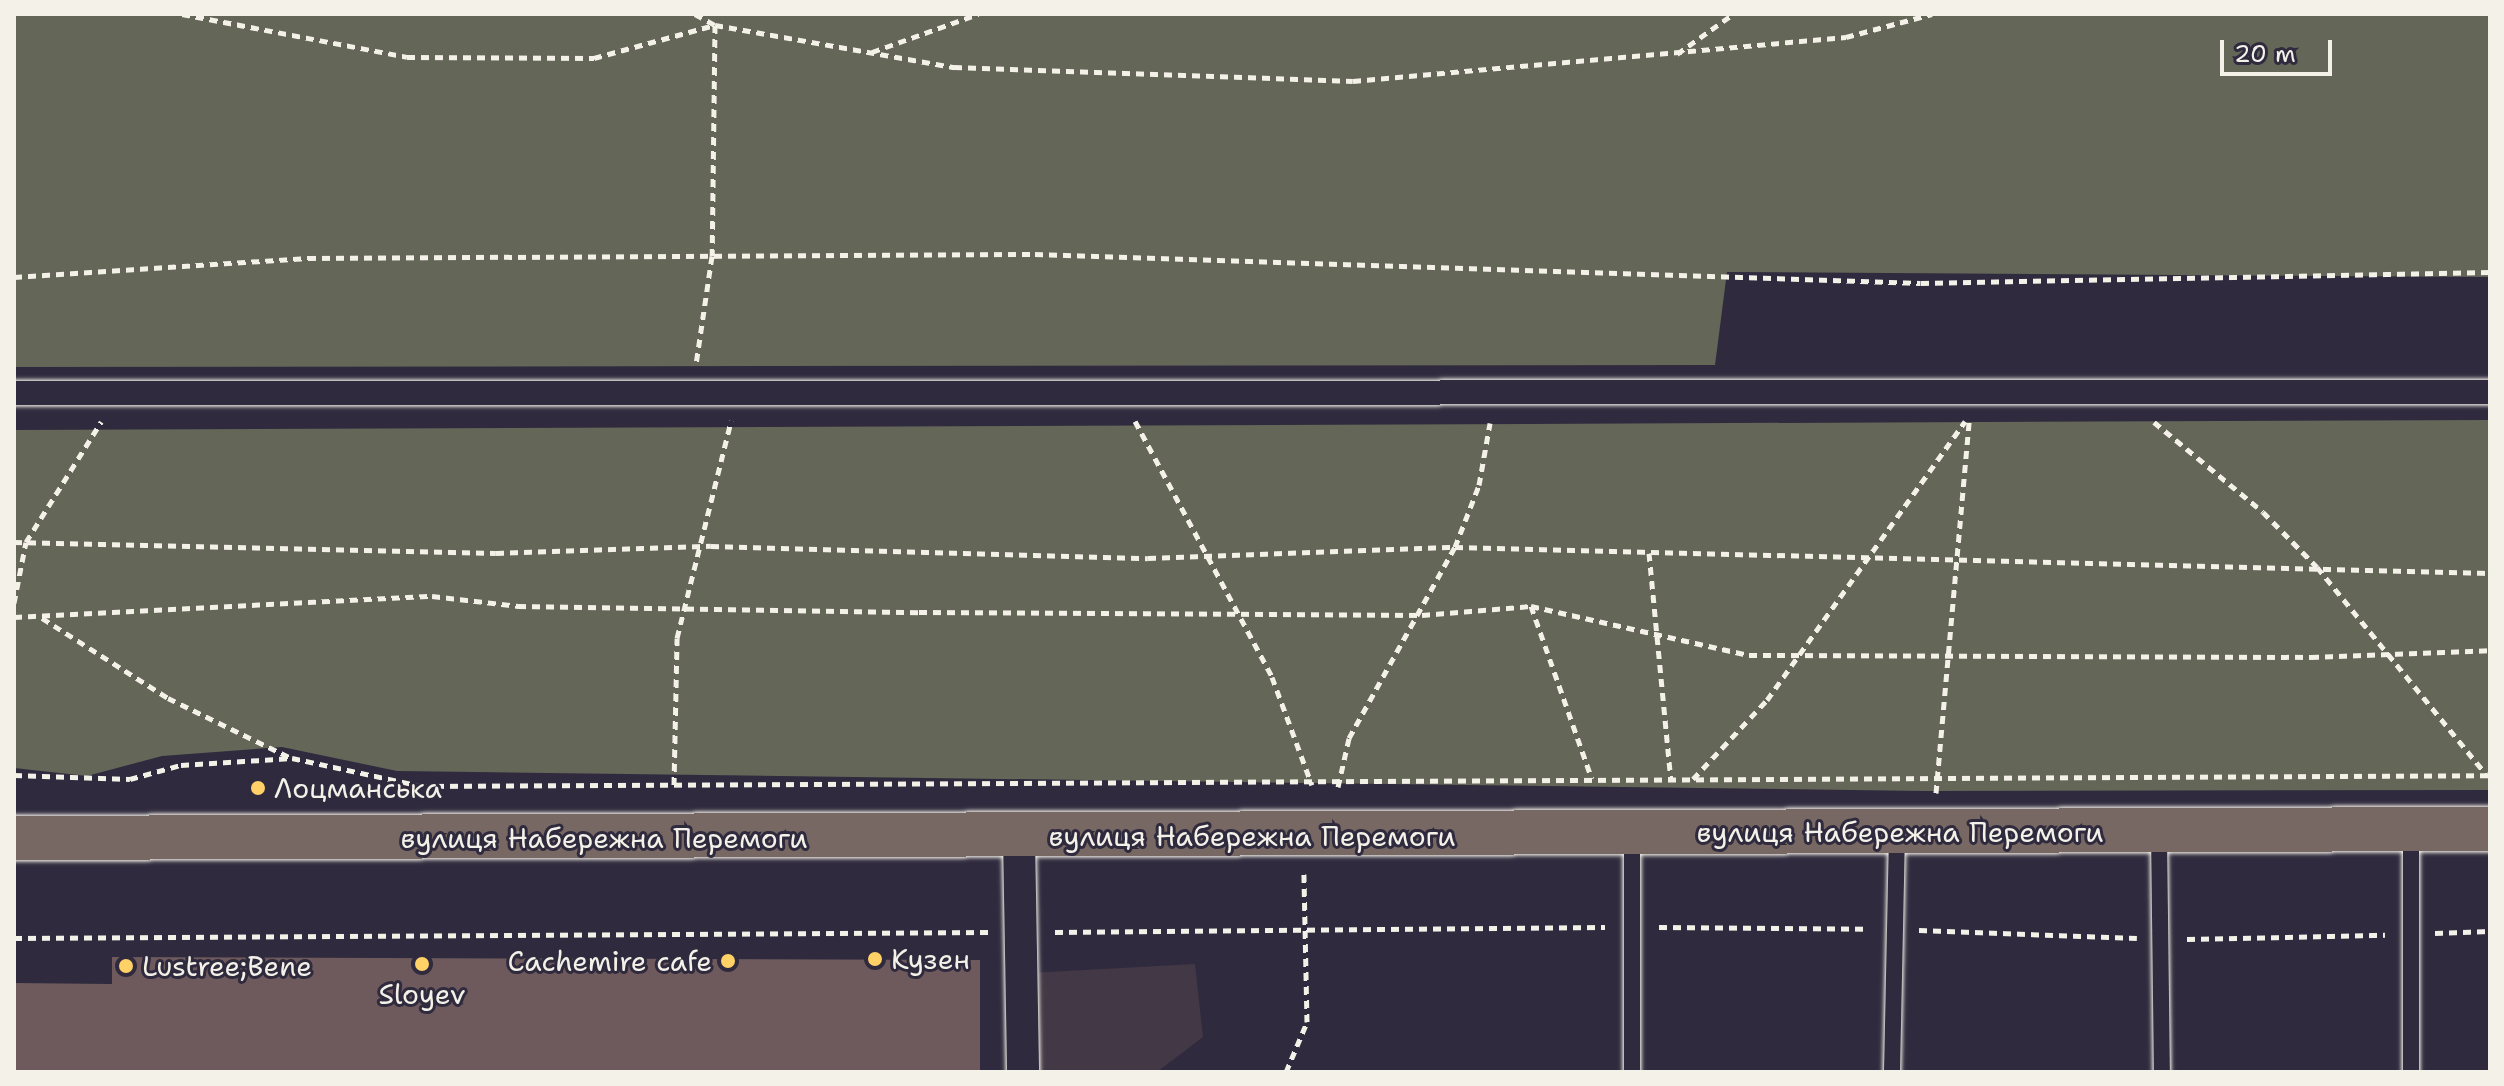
<!DOCTYPE html>
<html>
<head>
<meta charset="utf-8">
<style>
  body { margin:0 }
  #map { position:relative; width:2504px; height:1086px; overflow:hidden; background:#2f2a3d; font-family:"Shantell Sans",sans-serif }
  div>[style] { position:absolute }
  .built>* { inset:0; background:#423846 }
  .green>* { inset:0; background:#646658 }
  .building>* { inset:0; background:#6e5a5c }
  .path>* { height:5px; margin-top:-2.5px; transform-origin:0; background:repeating-linear-gradient(90deg,#f4f1e8 0 8px,transparent 0 14px) }
  .roads { filter:drop-shadow(0 0 2px #f4f1e8) drop-shadow(0 0 2px #f4f1e8) }
  .service>* { height:16px; margin:-8px; padding:0 8px; transform-origin:8px; border-radius:8px; background:#2f2a3d }
  .pedestrian>* { height:24px; margin:-12px; padding:0 12px; transform-origin:12px; border-radius:12px; background:#2f2a3d }
  .minor>* { height:32px; margin:-16px; padding:0 16px; transform-origin:16px; border-radius:16px; background:#2f2a3d }
  .primary>* { height:44px; margin:-22px; padding:0 22px; transform-origin:22px; border-radius:22px; background:#776864 }
  .dots>* { width:22px; height:22px; translate:-50% -50%; box-sizing:border-box; border:4px solid #2f2a3d; border-radius:50% }
  span { translate:-50% -50%; white-space:nowrap; text-align:center; line-height:1.15; -webkit-text-stroke:6px #2f2a3d; paint-order:stroke }
  .poi-label { font-size:28px; color:#f4f1e8 }
  .left { translate:0 -50%; text-align:left }
  .right { translate:-100% -50%; text-align:right }
  .street-label { font-size:28px; color:#f4f1e8 }
  .frame { position:absolute; inset:0; border:16px solid #f4f1e8; pointer-events:none }
  .scale { position:absolute; left:2220px; top:40px; width:112px; height:36px; box-sizing:border-box; border:4px solid #f4f1e8; border-top:0; padding-left:10px; font-size:24px; line-height:28px; white-space:nowrap; color:#f4f1e8; -webkit-text-stroke:6px #2f2a3d; paint-order:stroke }
</style>
</head>
<body>
<div id="map">
  <div class="built">
    <div style="clip-path:polygon(1195px 964px,1203px 1037px,1157px 1072px,1033px 1072px,1029px 973px)"></div>
  </div>
  <div class="green">
    <div style="clip-path:polygon(14px 14px,2490px 14px,2490px 277px,1727px 272px,1715px 365px,14px 367px)"></div>
    <div style="clip-path:polygon(2490px 420px,2490px 790px,1924px 791px,397px 771px,282px 747px,162px 756px,87px 776px,14px 768px,14px 430px)"></div>
  </div>
  <div class="building">
    <div style="clip-path:polygon(112px 957px,980px 960px,980px 1072px,14px 1072px,14px 983px,112px 984px)"></div>
  </div>
  <div class="path">
    <div style="left:182px;top:14px;width:229px;rotate:10.8deg"></div>
    <div style="left:407px;top:57px;width:187px;rotate:0.3deg"></div>
    <div style="left:594px;top:58px;width:125px;rotate:-15.3deg"></div>
    <div style="left:715px;top:25px;width:231px;rotate:90.7deg"></div>
    <div style="left:712px;top:256px;width:110px;rotate:98.4deg"></div>
    <div style="left:695px;top:14px;width:23px;rotate:29deg"></div>
    <div style="left:715px;top:25px;width:243px;rotate:10deg"></div>
    <div style="left:954px;top:67px;width:399px;rotate:2deg"></div>
    <div style="left:1353px;top:81px;width:495px;rotate:-5.1deg"></div>
    <div style="left:1846px;top:37px;width:89px;rotate:-15deg"></div>
    <div style="left:872px;top:52px;width:113px;rotate:-19.7deg"></div>
    <div style="left:1677px;top:54px;width:69px;rotate:-35.5deg"></div>
    <div style="left:14px;top:277px;width:295px;rotate:-3.7deg"></div>
    <div style="left:308px;top:258px;width:727px;rotate:-0.32deg"></div>
    <div style="left:1035px;top:254px;width:886px;rotate:1.87deg"></div>
    <div style="left:1921px;top:283px;width:569px;rotate:-1.11deg"></div>
    <div style="left:1135px;top:421px;width:290px;rotate:61.8deg"></div>
    <div style="left:1272px;top:677px;width:115px;rotate:69.7deg"></div>
    <div style="left:2154px;top:422px;width:141px;rotate:39.5deg"></div>
    <div style="left:2263px;top:512px;width:77px;rotate:45.5deg"></div>
    <div style="left:2317px;top:567px;width:267px;rotate:50.8deg"></div>
    <div style="left:14px;top:542px;width:482px;rotate:1.3deg"></div>
    <div style="left:496px;top:553px;width:215px;rotate:-1.9deg"></div>
    <div style="left:711px;top:546px;width:437px;rotate:1.6deg"></div>
    <div style="left:1148px;top:558px;width:307px;rotate:-2.1deg"></div>
    <div style="left:1455px;top:547px;width:1035px;rotate:1.44deg"></div>
    <div style="left:1649px;top:553px;width:228px;rotate:84.5deg"></div>
    <div style="left:14px;top:603px;width:62px;rotate:-78.9deg"></div>
    <div style="left:26px;top:542px;width:142px;rotate:-58deg"></div>
    <div style="left:1531px;top:606px;width:183px;rotate:70.6deg"></div>
    <div style="left:14px;top:617px;width:419px;rotate:-2.9deg"></div>
    <div style="left:432px;top:596px;width:87px;rotate:6.6deg"></div>
    <div style="left:518px;top:606px;width:401px;rotate:0.9deg"></div>
    <div style="left:919px;top:612px;width:503px;rotate:0.34deg"></div>
    <div style="left:1422px;top:615px;width:109px;rotate:-4.7deg"></div>
    <div style="left:1531px;top:606px;width:223px;rotate:12.7deg"></div>
    <div style="left:1749px;top:655px;width:562px;rotate:0.2deg"></div>
    <div style="left:2311px;top:657px;width:179px;rotate:-2.2deg"></div>
    <div style="left:42px;top:618px;width:149px;rotate:32.4deg"></div>
    <div style="left:168px;top:698px;width:137px;rotate:26deg"></div>
    <div style="left:14px;top:775px;width:116px;rotate:2deg"></div>
    <div style="left:130px;top:779px;width:53px;rotate:-15.4deg"></div>
    <div style="left:181px;top:765px;width:111px;rotate:-3.6deg"></div>
    <div style="left:292px;top:758px;width:133px;rotate:12.2deg"></div>
    <div style="left:422px;top:786px;width:2068px;rotate:-0.3deg"></div>
    <div style="left:1693px;top:779px;width:108px;rotate:-46.9deg"></div>
    <div style="left:1767px;top:700px;width:342px;rotate:-54.6deg"></div>
    <div style="left:674px;top:785px;width:147px;rotate:-88.8deg"></div>
    <div style="left:677px;top:638px;width:224px;rotate:-76deg"></div>
    <div style="left:1338px;top:787px;width:50px;rotate:-77.3deg"></div>
    <div style="left:1349px;top:738px;width:218px;rotate:-61deg"></div>
    <div style="left:1455px;top:547px;width:66px;rotate:-68.8deg"></div>
    <div style="left:1479px;top:485px;width:63px;rotate:-79.9deg"></div>
    <div style="left:1936px;top:793px;width:373px;rotate:-84.9deg"></div>
    <div style="left:1659px;top:927px;width:210px;rotate:0.5deg"></div>
    <div style="left:1919px;top:930px;width:218px;rotate:2.1deg"></div>
    <div style="left:1055px;top:932px;width:550px;rotate:-0.52deg"></div>
    <div style="left:2435px;top:933px;width:55px;rotate:-2.1deg"></div>
    <div style="left:14px;top:938px;width:975px;rotate:-0.35deg"></div>
    <div style="left:2187px;top:939px;width:198px;rotate:-1.2deg"></div>
    <div style="left:1286px;top:1072px;width:54px;rotate:-67.2deg"></div>
    <div style="left:1307px;top:1022px;width:148px;rotate:-91.2deg"></div>
  </div>
  <div class="roads">
    <div class="service">
      <div style="left:2411px;top:830px;width:242px;rotate:90deg"></div>
      <div style="left:1632px;top:834px;width:238px;rotate:90deg"></div>
      <div style="left:2159px;top:834px;width:238px;rotate:89.3deg"></div>
      <div style="left:1892px;top:1072px;width:238px;rotate:-88.8deg"></div>
    </div>
    <div class="pedestrian">
      <div style="left:14px;top:393px;width:2476px;rotate:-0.02deg"></div>
    </div>
    <div class="minor">
      <div style="left:1019px;top:838px;width:234px;rotate:89deg"></div>
    </div>
    <div class="primary">
      <div style="left:14px;top:838px;width:2476px;rotate:-0.21deg"></div>
    </div>
  </div>
  <div class="dots">
    <div style="left:258px;top:788px;background:#ffd166"></div>
    <div style="left:875px;top:959px;background:#ffd166"></div>
    <div style="left:728px;top:961px;background:#ffd166"></div>
    <div style="left:422px;top:964px;background:#ffd166"></div>
    <div style="left:126px;top:966px;background:#ffd166"></div>
  </div>
  <div class="poi-label">
    <span class="left" style="left:274px;top:788px">Лоцманська</span>
    <span class="left" style="left:891px;top:959px">Кузен</span>
    <span class="right" style="left:712px;top:961px">Cachemire cafe</span>
    <span class="left" style="left:142px;top:966px">Lustree;Bene</span>
    <span style="left:422px;top:994px">Sloyev</span>
  </div>
  <div class="street-label">
    <span style="left:1900px;top:832px">вулиця Набережна Перемоги</span>
    <span style="left:1252px;top:836px">вулиця Набережна Перемоги</span>
    <span style="left:604px;top:838px">вулиця Набережна Перемоги</span>
  </div>
  <div class="frame"></div>
  <div class="scale">20 m</div>
</div>
</body>
</html>
